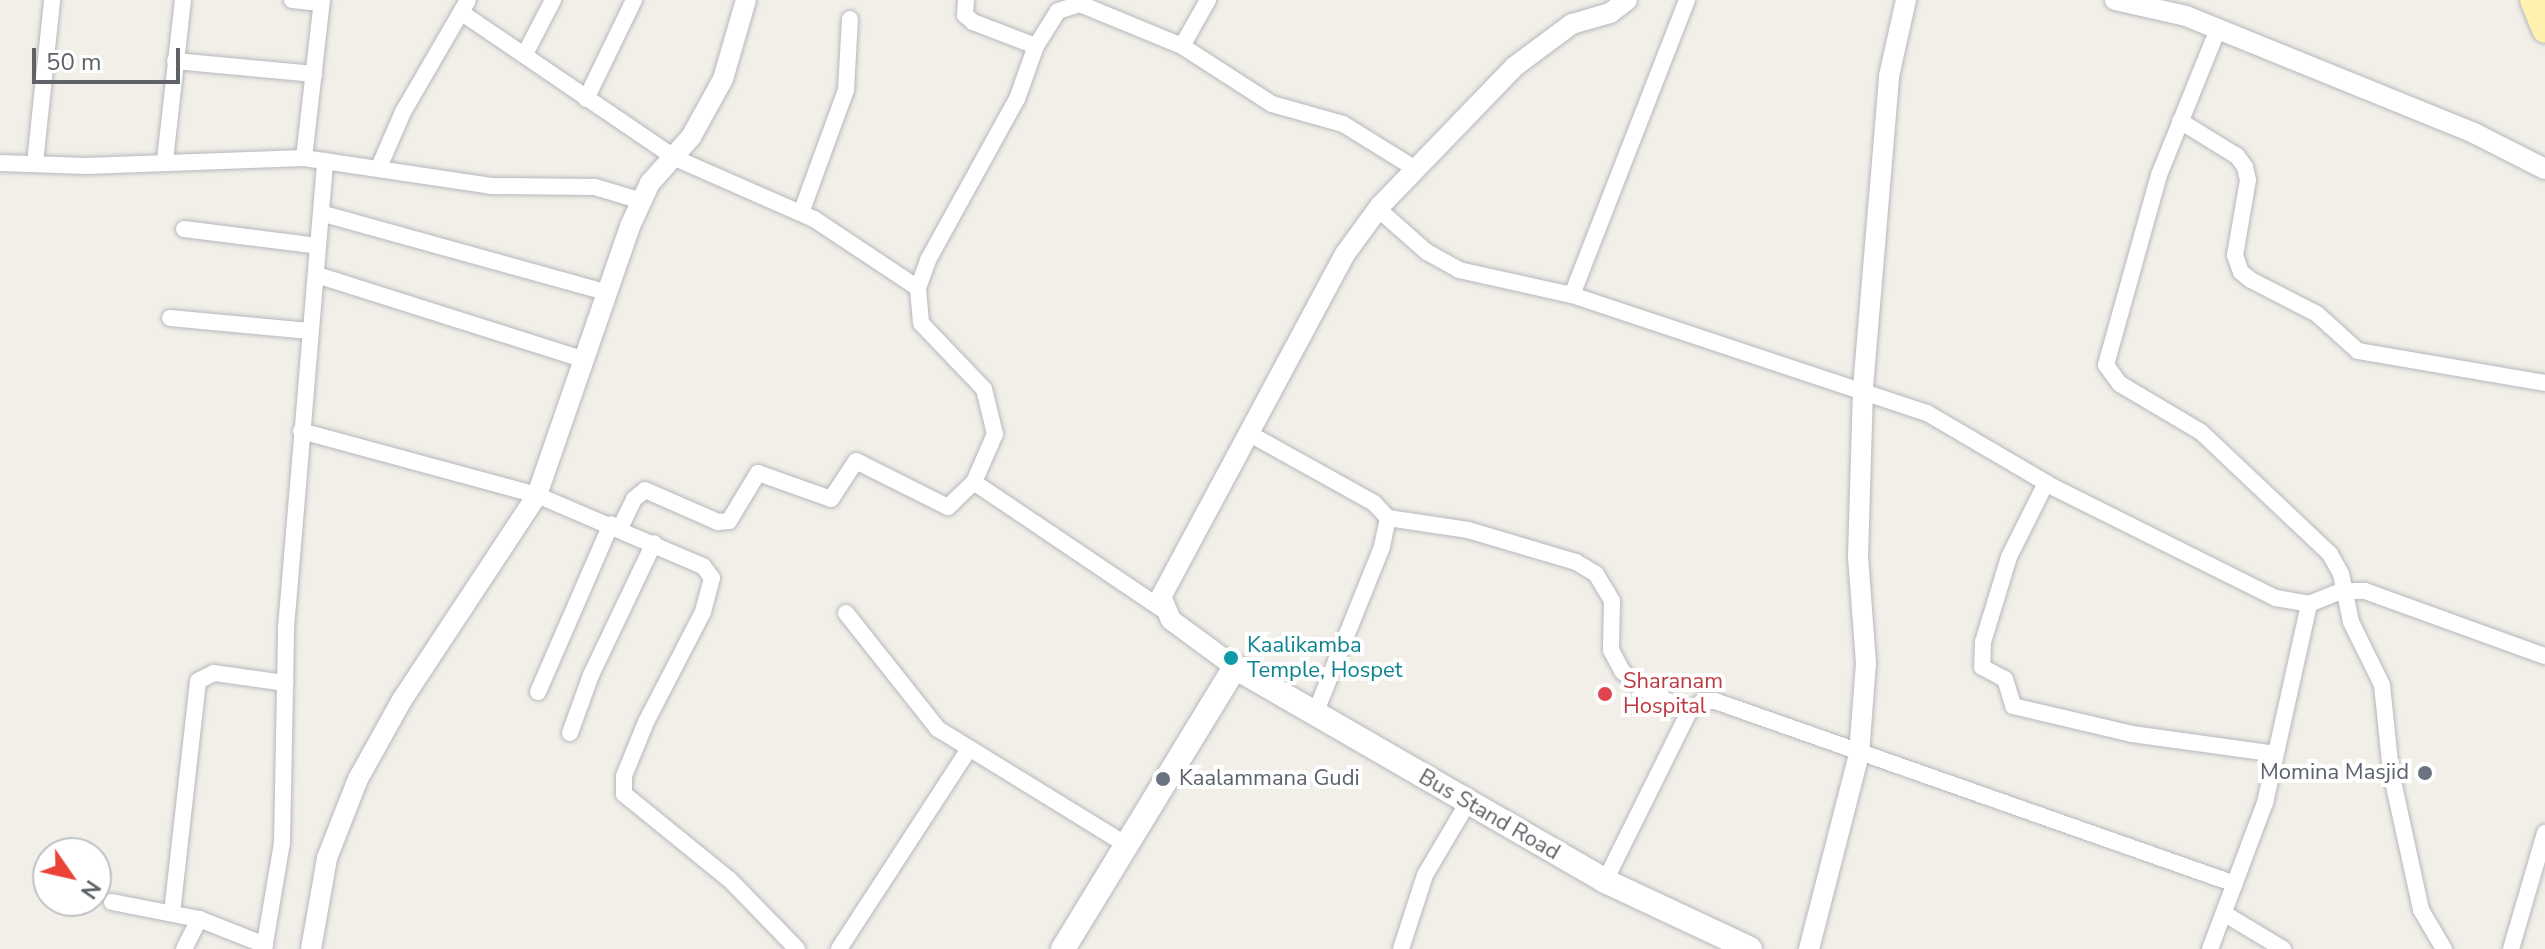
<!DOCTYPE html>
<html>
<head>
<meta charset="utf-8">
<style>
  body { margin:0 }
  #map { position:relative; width:2545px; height:949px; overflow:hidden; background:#f1efe8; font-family:"Nunito Sans",sans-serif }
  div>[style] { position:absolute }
  .roads { filter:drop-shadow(0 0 2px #b5b8bc) drop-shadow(0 0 2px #b5b8bc) }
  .minor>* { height:16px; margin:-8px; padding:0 8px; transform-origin:8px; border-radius:8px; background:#fff }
  .tertiary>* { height:20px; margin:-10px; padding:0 10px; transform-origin:10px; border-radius:10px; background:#fff }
  .secondary>* { height:24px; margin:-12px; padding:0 12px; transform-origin:12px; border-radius:12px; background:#fff }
  .primary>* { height:26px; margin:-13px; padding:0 13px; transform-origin:13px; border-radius:13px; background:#fff2af }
  .dots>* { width:22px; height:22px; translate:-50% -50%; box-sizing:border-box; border:4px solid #fff; border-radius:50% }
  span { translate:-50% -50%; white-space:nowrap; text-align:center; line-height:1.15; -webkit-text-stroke:8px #fff; paint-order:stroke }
  .culture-label { font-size:22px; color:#0d838f }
  .left { translate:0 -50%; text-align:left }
  .health-label { font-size:22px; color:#be3a42 }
  .worship-label { font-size:22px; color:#5b616d }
  .right { translate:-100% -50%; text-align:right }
  .street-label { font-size:22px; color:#5f6368 }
  .north { position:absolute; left:32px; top:837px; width:80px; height:80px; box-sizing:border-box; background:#fff; border:2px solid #bfc1c3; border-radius:50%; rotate:124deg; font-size:22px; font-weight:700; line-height:32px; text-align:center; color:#5f6368 }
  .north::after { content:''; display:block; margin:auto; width:28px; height:36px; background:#ea4335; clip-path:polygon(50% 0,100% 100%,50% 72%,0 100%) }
  .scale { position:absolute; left:32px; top:48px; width:148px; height:36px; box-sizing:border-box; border:4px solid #5f6368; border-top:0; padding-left:10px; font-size:24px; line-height:28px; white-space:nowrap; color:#5f6368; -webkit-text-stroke:6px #fff; paint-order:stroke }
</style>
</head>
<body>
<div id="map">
  <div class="roads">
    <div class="minor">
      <div style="left:292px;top:0;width:29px;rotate:6deg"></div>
      <div style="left:966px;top:0;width:15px;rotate:94deg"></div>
      <div style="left:965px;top:15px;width:11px;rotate:41deg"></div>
      <div style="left:973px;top:22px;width:67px;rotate:20.9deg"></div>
      <div style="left:462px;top:13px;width:258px;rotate:34.2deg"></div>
      <div style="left:675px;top:158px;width:152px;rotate:23.7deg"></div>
      <div style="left:814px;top:219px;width:125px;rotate:33.6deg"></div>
      <div style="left:2218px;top:29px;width:157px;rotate:112deg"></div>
      <div style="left:2159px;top:175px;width:197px;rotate:105.6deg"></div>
      <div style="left:2106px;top:365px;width:24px;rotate:54deg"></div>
      <div style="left:2120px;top:384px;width:94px;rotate:30.7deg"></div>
      <div style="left:2201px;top:432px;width:178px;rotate:43.4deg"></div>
      <div style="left:2330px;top:554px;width:23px;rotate:61deg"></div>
      <div style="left:2341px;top:574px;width:49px;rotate:78.2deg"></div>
      <div style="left:2351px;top:622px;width:70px;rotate:63.8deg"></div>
      <div style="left:2382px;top:685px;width:87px;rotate:84.1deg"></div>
      <div style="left:2391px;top:772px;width:141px;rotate:77.7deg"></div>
      <div style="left:2421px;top:910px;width:45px;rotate:59.5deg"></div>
      <div style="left:1182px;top:46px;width:53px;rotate:-60.5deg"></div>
      <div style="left:525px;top:54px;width:61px;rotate:-62.6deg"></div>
      <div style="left:175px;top:61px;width:140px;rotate:5.3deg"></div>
      <div style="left:586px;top:99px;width:110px;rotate:-64.1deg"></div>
      <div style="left:2180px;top:121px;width:67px;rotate:31.6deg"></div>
      <div style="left:2237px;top:156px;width:14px;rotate:54deg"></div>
      <div style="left:2245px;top:167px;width:13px;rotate:77deg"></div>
      <div style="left:2248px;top:180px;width:76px;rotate:99.8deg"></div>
      <div style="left:2235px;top:255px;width:18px;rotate:71deg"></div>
      <div style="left:2241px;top:272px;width:13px;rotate:39deg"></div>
      <div style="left:2251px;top:280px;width:74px;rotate:27.3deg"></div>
      <div style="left:2317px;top:314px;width:55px;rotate:42.1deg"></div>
      <div style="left:2358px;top:351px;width:190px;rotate:9.7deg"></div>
      <div style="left:304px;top:158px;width:159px;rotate:-83.5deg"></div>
      <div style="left:165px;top:160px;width:161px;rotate:-83.6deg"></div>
      <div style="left:0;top:163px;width:86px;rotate:2deg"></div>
      <div style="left:86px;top:166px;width:218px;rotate:-2.1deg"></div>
      <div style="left:304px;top:158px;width:189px;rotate:8.5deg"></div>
      <div style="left:491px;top:186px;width:104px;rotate:0.6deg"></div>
      <div style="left:595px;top:187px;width:49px;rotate:16.6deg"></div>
      <div style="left:35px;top:163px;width:164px;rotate:-84deg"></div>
      <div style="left:380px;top:165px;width:58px;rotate:-66.5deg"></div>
      <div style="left:403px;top:112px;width:129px;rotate:-59.9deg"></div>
      <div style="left:1378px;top:209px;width:65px;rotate:41.3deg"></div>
      <div style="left:1427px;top:252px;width:37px;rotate:29deg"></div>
      <div style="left:1459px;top:270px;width:116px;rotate:12.5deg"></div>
      <div style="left:1572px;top:295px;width:374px;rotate:18.4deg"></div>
      <div style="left:1927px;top:413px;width:146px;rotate:30.4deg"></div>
      <div style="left:2053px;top:487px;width:249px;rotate:26.5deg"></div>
      <div style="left:2276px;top:598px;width:34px;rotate:10deg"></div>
      <div style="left:2309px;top:604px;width:35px;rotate:-22deg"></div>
      <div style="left:2342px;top:591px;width:23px"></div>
      <div style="left:2365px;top:591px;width:191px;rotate:19.9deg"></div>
      <div style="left:801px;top:213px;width:131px;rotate:-69.9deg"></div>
      <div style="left:846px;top:90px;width:71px;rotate:-86.8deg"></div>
      <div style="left:324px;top:214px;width:295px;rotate:15.5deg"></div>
      <div style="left:184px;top:229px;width:135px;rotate:7.2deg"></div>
      <div style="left:317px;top:275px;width:281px;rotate:17.6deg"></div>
      <div style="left:1572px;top:295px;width:317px;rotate:-68.7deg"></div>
      <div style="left:170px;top:318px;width:140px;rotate:5.3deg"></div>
      <div style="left:301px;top:431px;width:245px;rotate:15.2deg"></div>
      <div style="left:537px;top:495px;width:181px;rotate:23.2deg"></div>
      <div style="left:703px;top:566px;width:15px;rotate:53deg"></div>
      <div style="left:712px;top:578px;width:35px;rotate:105deg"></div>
      <div style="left:703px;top:612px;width:124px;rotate:117.4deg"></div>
      <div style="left:646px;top:722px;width:58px;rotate:112.2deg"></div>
      <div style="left:624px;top:776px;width:18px;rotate:90deg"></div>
      <div style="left:624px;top:794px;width:136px;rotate:39.1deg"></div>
      <div style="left:730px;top:880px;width:96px;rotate:45.8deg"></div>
      <div style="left:1250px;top:434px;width:142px;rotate:29.1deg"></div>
      <div style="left:1374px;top:503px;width:21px;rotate:47deg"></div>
      <div style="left:1388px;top:518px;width:30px;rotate:102deg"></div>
      <div style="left:1382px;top:547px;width:180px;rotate:111.9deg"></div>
      <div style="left:2046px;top:483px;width:83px;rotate:116.6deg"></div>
      <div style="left:2009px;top:557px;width:89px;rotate:107deg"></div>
      <div style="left:1983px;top:642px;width:25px;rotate:92deg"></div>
      <div style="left:1982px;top:667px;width:26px;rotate:28deg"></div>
      <div style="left:2005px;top:679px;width:28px;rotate:73deg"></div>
      <div style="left:2013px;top:706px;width:122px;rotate:13.2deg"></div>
      <div style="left:2132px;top:734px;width:145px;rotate:7.9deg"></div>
      <div style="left:1388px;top:518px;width:81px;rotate:8.5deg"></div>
      <div style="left:1468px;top:530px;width:113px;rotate:16.5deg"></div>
      <div style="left:1576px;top:562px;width:23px;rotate:31deg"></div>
      <div style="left:1596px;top:574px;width:31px;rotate:59deg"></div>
      <div style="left:1612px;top:601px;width:49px;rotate:91.2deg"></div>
      <div style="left:1611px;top:650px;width:24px;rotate:62deg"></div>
      <div style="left:1622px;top:671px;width:22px;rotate:43deg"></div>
      <div style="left:1638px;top:686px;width:57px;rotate:27deg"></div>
      <div style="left:620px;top:528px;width:32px;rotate:-64deg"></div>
      <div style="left:634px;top:499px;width:14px;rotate:-39deg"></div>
      <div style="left:645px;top:490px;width:80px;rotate:23.7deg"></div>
      <div style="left:718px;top:522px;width:11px;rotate:-5deg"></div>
      <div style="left:729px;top:521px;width:56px;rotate:-58.9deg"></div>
      <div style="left:758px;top:473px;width:77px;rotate:19.6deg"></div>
      <div style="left:831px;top:499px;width:45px;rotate:-56.7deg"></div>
      <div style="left:856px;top:461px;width:103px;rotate:26.6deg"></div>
      <div style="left:948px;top:507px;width:36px;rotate:-44deg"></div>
      <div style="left:1162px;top:609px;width:227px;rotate:-146deg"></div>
      <div style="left:974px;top:482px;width:52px;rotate:-66.4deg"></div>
      <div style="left:995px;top:434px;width:46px;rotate:-103.7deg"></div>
      <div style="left:984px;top:389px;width:91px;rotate:-133.7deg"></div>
      <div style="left:921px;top:323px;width:35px;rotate:-95deg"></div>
      <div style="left:918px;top:288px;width:30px;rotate:-70deg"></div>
      <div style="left:928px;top:260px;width:184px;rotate:-61.1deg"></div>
      <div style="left:1017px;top:99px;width:56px;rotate:-70.3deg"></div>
      <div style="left:1036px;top:46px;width:41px;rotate:-57.8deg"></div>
      <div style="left:1058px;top:11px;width:23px;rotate:-18deg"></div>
      <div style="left:1080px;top:4px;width:110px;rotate:22.4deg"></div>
      <div style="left:1182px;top:46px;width:107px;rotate:32.8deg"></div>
      <div style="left:1272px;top:104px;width:74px;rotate:15.7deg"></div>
      <div style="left:1343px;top:124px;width:86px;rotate:31.7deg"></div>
      <div style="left:846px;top:613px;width:148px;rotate:51.6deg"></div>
      <div style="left:938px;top:729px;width:217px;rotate:31.6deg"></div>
      <div style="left:538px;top:692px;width:183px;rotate:-66.5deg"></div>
      <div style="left:570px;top:733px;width:62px;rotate:-70.1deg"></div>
      <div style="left:591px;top:675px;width:146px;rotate:-64.5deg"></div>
      <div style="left:1605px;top:881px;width:189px;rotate:-63.6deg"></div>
      <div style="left:1689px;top:712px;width:18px;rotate:-38deg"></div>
      <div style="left:1703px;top:701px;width:12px"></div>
      <div style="left:1715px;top:701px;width:551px;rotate:19.39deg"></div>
      <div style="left:112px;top:902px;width:89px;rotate:11.1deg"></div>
      <div style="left:199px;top:919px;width:71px;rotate:21.5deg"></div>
      <div style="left:172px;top:913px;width:233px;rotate:-83.6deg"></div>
      <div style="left:198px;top:681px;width:18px;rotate:-27deg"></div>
      <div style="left:214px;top:673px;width:72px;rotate:8deg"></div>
      <div style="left:2225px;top:914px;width:68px;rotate:31.1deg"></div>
      <div style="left:184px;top:949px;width:34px;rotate:-63deg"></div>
      <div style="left:264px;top:949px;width:108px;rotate:-80.4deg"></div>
      <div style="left:282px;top:843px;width:215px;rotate:-88.9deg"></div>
      <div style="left:286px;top:628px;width:469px;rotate:-85.2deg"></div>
      <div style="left:839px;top:949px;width:239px;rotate:-57deg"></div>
      <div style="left:1401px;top:949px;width:78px;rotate:-72deg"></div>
      <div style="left:1425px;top:875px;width:82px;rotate:-59.4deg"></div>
      <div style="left:2210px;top:949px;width:156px;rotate:-69.4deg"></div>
      <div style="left:2265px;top:803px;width:204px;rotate:-77.5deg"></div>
      <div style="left:2511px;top:949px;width:121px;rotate:-73.7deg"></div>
    </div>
    <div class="tertiary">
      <div style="left:2115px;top:0;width:73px;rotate:12.7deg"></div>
      <div style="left:2186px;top:16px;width:311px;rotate:22.1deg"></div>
      <div style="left:2474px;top:133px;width:80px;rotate:26.9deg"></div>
      <div style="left:1235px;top:667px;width:79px;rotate:-143.7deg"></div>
      <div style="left:1171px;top:620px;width:25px;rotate:-113deg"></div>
      <div style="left:1161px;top:597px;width:389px;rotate:-61.8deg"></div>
      <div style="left:1345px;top:254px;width:59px;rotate:-53.9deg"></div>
      <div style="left:1380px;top:206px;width:193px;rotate:-46deg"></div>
      <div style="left:1514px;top:67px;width:72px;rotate:-36.6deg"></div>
      <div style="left:1572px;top:24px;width:40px;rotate:-16deg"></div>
      <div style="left:1610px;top:13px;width:21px;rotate:-37deg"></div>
      <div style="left:311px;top:949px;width:92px;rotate:-80deg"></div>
      <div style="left:327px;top:858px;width:85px;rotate:-68.6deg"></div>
      <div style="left:358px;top:779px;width:90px;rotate:-60.9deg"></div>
      <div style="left:402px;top:700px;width:245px;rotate:-56.6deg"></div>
      <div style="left:537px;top:495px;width:285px;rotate:-70.9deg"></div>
      <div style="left:630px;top:226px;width:47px;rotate:-65.1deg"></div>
      <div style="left:650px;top:183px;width:62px;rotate:-48.3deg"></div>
      <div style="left:691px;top:137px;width:66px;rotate:-61.1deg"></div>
      <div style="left:723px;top:79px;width:82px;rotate:-73.8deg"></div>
      <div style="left:1809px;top:949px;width:201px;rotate:-75.6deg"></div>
      <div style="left:1859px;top:754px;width:91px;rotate:-85.6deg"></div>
      <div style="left:1866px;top:663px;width:106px;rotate:-94.3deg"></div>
      <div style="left:1858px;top:557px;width:169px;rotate:-88.3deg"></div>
      <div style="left:1863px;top:388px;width:313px;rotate:-85.2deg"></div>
      <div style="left:1889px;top:76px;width:78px;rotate:-77.4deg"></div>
    </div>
    <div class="secondary">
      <div style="left:1063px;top:949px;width:330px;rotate:-58.6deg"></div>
      <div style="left:1235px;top:667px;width:427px;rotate:30deg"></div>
      <div style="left:1605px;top:881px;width:160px;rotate:25.1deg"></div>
    </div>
    <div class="primary">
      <div style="left:2533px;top:0;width:32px;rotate:68deg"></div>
    </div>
  </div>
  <div class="dots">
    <div style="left:1231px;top:658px;background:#0f9aa8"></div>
    <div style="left:1605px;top:694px;background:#e0444e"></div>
    <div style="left:2425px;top:773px;background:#6b7280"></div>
    <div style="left:1163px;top:779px;background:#6b7280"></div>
  </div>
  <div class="culture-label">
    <span class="left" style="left:1247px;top:658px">Kaalikamba<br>Temple, Hospet</span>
  </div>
  <div class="health-label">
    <span class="left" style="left:1623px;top:694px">Sharanam<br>Hospital</span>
  </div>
  <div class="worship-label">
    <span class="right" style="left:2409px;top:773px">Momina Masjid</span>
    <span class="left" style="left:1179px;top:779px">Kaalammana Gudi</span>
  </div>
  <div class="street-label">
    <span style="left:1489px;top:815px;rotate:30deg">Bus Stand Road</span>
  </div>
  <div class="north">N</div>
  <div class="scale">50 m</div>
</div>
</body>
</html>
